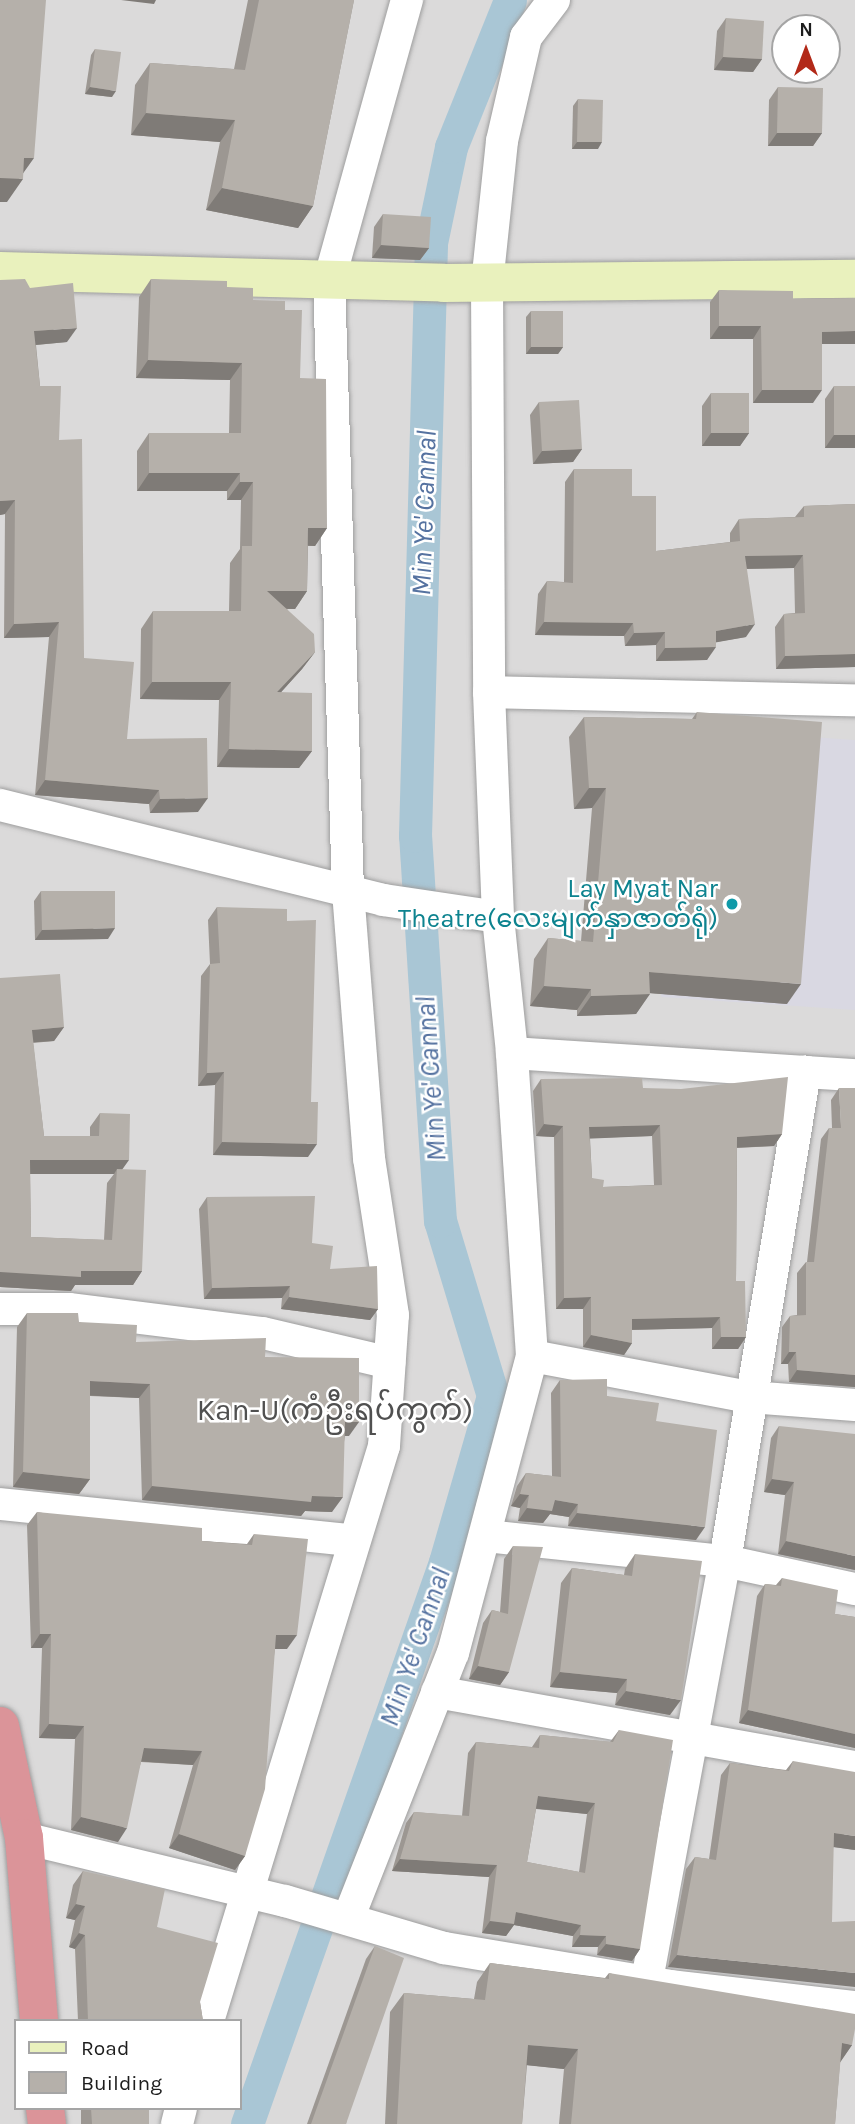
<!DOCTYPE html>
<html>
<head>
<meta charset="utf-8">
<style>
  body { margin:0 }
  #map { position:relative; width:855px; height:2124px; overflow:hidden; background:#edebe4; font-family:Karla,"Noto Sans Myanmar",sans-serif }
  div>[style] { position:absolute }
  .residential>* { inset:0; background:#dbdada }
  .plaza>* { inset:0; background:#d9d8e2 }
  .canal>* { height:33px; margin:-16.5px; padding:0 16.5px; transform-origin:16.5px; border-radius:16.5px; background:#a9c6d5 }
  .roads { filter:drop-shadow(0 0 2px #9e9e9e) drop-shadow(0 0 2px #9e9e9e) }
  .street>* { height:32px; margin:-16px; padding:0 16px; transform-origin:16px; border-radius:16px; background:#fff }
  .secondary>* { height:38px; margin:-19px; padding:0 19px; transform-origin:19px; border-radius:19px; background:#e9f1bd }
  .highway>* { height:38px; margin:-19px; padding:0 19px; transform-origin:19px; border-radius:19px; background:#db9499 }
  .wall>* { inset:0; background:#9c9792 }
  .shaded-wall>* { inset:0; background:#7f7b77 }
  .building>* { inset:0; background:#b5b0aa }
  .dots>* { width:19px; height:19px; translate:-50% -50%; box-sizing:border-box; border:4px solid #fff; border-radius:50% }
  span { translate:-50% -50%; white-space:nowrap; text-align:center; line-height:1.15; -webkit-text-stroke:5px #fff; paint-order:stroke }
  .culture-label { font-size:26px; color:#0d838f }
  .right { translate:-100% -50%; text-align:right }
  .water-label { font-size:28px; color:#5572a0; font-style:italic }
  .quarter-label { font-size:30px; color:#505050 }
  .legend { position:absolute; left:14px; top:2019px; width:228px; height:91px; box-sizing:border-box; background:#fff; border:2px solid #a5a5a5; margin:0; padding:9px 12px; list-style:none; font-size:21px; color:#1d1d1d }
  .legend li { display:flex; align-items:center; gap:14px; height:35px }
  .legend b { width:35px; border:2px solid #a5a5a5 }
  .north { position:absolute; left:771px; top:14px; width:70px; height:70px; box-sizing:border-box; background:#fff; border:2px solid #a5a5a5; border-radius:50%; rotate:0deg; font-size:19px; font-weight:700; line-height:28px; text-align:center; color:#1d1d1d }
  .north::after { content:''; display:block; margin:auto; width:24px; height:32px; background:#b22918; clip-path:polygon(50% 0,100% 100%,50% 72%,0 100%) }
</style>
</head>
<body>
<div id="map">
  <div class="residential">
    <div style="clip-path:polygon(evenodd,0 0,855px 0,855px 2124px,0 2124px,0 0,785px 28px,827px 28px,827px 70px,785px 70px,785px 28px,0 0,16px 2021px,240px 2021px,240px 2108px,16px 2108px,16px 2021px)"></div>
  </div>
  <div class="plaza">
    <div style="clip-path:polygon(678px 728px,855px 740px,855px 1010px,661px 997px)"></div>
  </div>
  <div class="canal">
    <div style="left:247px;top:2124px;width:596px;rotate:-70.59deg"></div>
    <div style="left:445px;top:1562px;width:173px;rotate:-73.9deg"></div>
    <div style="left:493px;top:1396px;width:183px;rotate:-106.8deg"></div>
    <div style="left:440px;top:1221px;width:386px;rotate:-93.7deg"></div>
    <div style="left:415px;top:836px;width:593px;rotate:-88.45deg"></div>
    <div style="left:431px;top:243px;width:98px;rotate:-78.2deg"></div>
    <div style="left:451px;top:147px;width:158px;rotate:-68.1deg"></div>
  </div>
  <div class="roads">
    <div class="street">
      <div style="left:554px;top:0;width:46px;rotate:127.1deg"></div>
      <div style="left:526px;top:37px;width:107px;rotate:103deg"></div>
      <div style="left:502px;top:141px;width:143px;rotate:96deg"></div>
      <div style="left:487px;top:283px;width:409px;rotate:89.7deg"></div>
      <div style="left:489px;top:692px;width:225px;rotate:87.7deg"></div>
      <div style="left:498px;top:917px;width:137px;rotate:84.1deg"></div>
      <div style="left:512px;top:1053px;width:344px;rotate:3.7deg"></div>
      <div style="left:489px;top:692px;width:366px;rotate:1.3deg"></div>
      <div style="left:0;top:805px;width:395px;rotate:13.9deg"></div>
      <div style="left:383px;top:900px;width:116px;rotate:8.4deg"></div>
      <div style="left:0;top:1309px;width:69px"></div>
      <div style="left:69px;top:1309px;width:195px;rotate:7.1deg"></div>
      <div style="left:263px;top:1333px;width:130px;rotate:13.3deg"></div>
      <div style="left:532px;top:1356px;width:222px;rotate:10.7deg"></div>
      <div style="left:750px;top:1397px;width:105px;rotate:4.4deg"></div>
      <div style="left:0;top:1504px;width:353px;rotate:5.9deg"></div>
      <div style="left:486px;top:1536px;width:240px;rotate:6deg"></div>
      <div style="left:725px;top:1561px;width:133px;rotate:12.2deg"></div>
      <div style="left:437px;top:1692px;width:425px;rotate:10.2deg"></div>
      <div style="left:24px;top:1838px;width:268px;rotate:13.6deg"></div>
      <div style="left:285px;top:1901px;width:166px;rotate:16.5deg"></div>
      <div style="left:444px;top:1948px;width:229px;rotate:9.5deg"></div>
      <div style="left:670px;top:1986px;width:186px;rotate:6.5deg"></div>
      <div style="left:348px;top:1919px;width:286px;rotate:-68.5deg"></div>
      <div style="left:453px;top:1653px;width:307px;rotate:-75.1deg"></div>
      <div style="left:532px;top:1356px;width:304px;rotate:-93.8deg"></div>
      <div style="left:647px;top:1980px;width:426px;rotate:-79.5deg"></div>
      <div style="left:725px;top:1561px;width:496px;rotate:-80.7deg"></div>
      <div style="left:208px;top:2021px;width:601px;rotate:-72.98deg"></div>
      <div style="left:384px;top:1446px;width:131px;rotate:-86.1deg"></div>
      <div style="left:393px;top:1315px;width:159px;rotate:-98.7deg"></div>
      <div style="left:369px;top:1158px;width:268px;rotate:-94.5deg"></div>
      <div style="left:348px;top:891px;width:610px;rotate:-91.78deg"></div>
      <div style="left:329px;top:281px;width:292px;rotate:-74.5deg"></div>
      <div style="left:177px;top:2124px;width:16px;rotate:-76deg"></div>
    </div>
    <div class="secondary">
      <div style="left:0;top:271px;width:444px;rotate:1.5deg"></div>
      <div style="left:444px;top:283px;width:411px;rotate:-0.6deg"></div>
    </div>
    <div class="highway">
      <div style="left:0;top:1726px;width:115px;rotate:77.9deg"></div>
      <div style="left:24px;top:1838px;width:184px;rotate:85.3deg"></div>
      <div style="left:45px;top:2108px;width:16px;rotate:83deg"></div>
    </div>
  </div>
  <div class="wall">
    <div style="clip-path:polygon(248px 0,354px 0,313px 206px,298px 228px,206px 210px,220px 142px,131px 135px,135px 85px,150px 63px,234px 69px)"></div>
    <div style="clip-path:polygon(726px 18px,762px 59px,753px 72px,714px 70px,717px 31px)"></div>
    <div style="clip-path:polygon(95px 49px,112px 97px,85px 94px,91px 55px)"></div>
    <div style="clip-path:polygon(778px 87px,822px 133px,813px 146px,768px 146px,769px 100px)"></div>
    <div style="clip-path:polygon(578px 99px,598px 149px,572px 149px,573px 106px)"></div>
    <div style="clip-path:polygon(383px 214px,429px 248px,420px 260px,372px 258px,374px 227px)"></div>
    <div style="clip-path:polygon(151px 279px,227px 287px,253px 300px,285px 310px,300px 378px,327px 528px,315px 546px,308px 546px,307px 591px,295px 609px,287px 609px,315px 652px,302px 669px,281px 692px,312px 751px,299px 768px,217px 767px,219px 700px,140px 699px,141px 629px,153px 611px,229px 611px,230px 563px,240px 549px,241px 500px,227px 500px,227px 491px,137px 491px,137px 451px,149px 433px,229px 433px,230px 380px,136px 378px,139px 297px)"></div>
    <div style="clip-path:polygon(0 280px,67px 342px,36px 345px,40px 386px,59px 440px,84px 658px,127px 739px,198px 812px,150px 813px,149px 804px,35px 795px,49px 637px,4px 638px,5px 514px,0 515px)"></div>
    <div style="clip-path:polygon(719px 290px,793px 299px,855px 298px,855px 344px,822px 344px,813px 403px,753px 403px,753px 339px,710px 339px,710px 302px)"></div>
    <div style="clip-path:polygon(531px 311px,563px 347px,558px 354px,526px 354px,526px 317px)"></div>
    <div style="clip-path:polygon(834px 386px,855px 448px,825px 448px,825px 399px)"></div>
    <div style="clip-path:polygon(711px 393px,749px 433px,740px 446px,702px 446px,702px 406px)"></div>
    <div style="clip-path:polygon(539px 402px,582px 449px,573px 462px,533px 464px,530px 415px)"></div>
    <div style="clip-path:polygon(574px 469px,632px 496px,656px 551px,730px 542px,730px 533px,739px 519px,795px 517px,804px 506px,855px 504px,855px 667px,776px 669px,775px 627px,784px 614px,795px 613px,794px 568px,747px 569px,746px 637px,716px 642px,707px 660px,656px 661px,656px 645px,625px 646px,624px 636px,535px 635px,538px 594px,547px 581px,564px 582px,565px 482px)"></div>
    <div style="clip-path:polygon(697px 712px,787px 1004px,650px 993px,636px 1014px,577px 1016px,577px 1010px,530px 1006px,534px 959px,548px 938px,581px 941px,592px 808px,574px 809px,569px 737px,584px 717px,692px 719px)"></div>
    <div style="clip-path:polygon(41px 891px,108px 939px,35px 940px,34px 901px)"></div>
    <div style="clip-path:polygon(217px 907px,287px 921px,308px 1157px,213px 1155px,215px 1085px,198px 1086px,201px 976px,210px 964px,208px 920px)"></div>
    <div style="clip-path:polygon(evenodd,0 978px,64px 1027px,54px 1041px,33px 1043px,44px 1136px,90px 1136px,90px 1127px,100px 1113px,122px 1169px,142px 1271px,133px 1285px,75px 1285px,71px 1291px,0 1287px,0 978px,30px 1174px,114px 1174px,107px 1183px,104px 1240px,31px 1237px,30px 1174px)"></div>
    <div style="clip-path:polygon(evenodd,541px 1079px,643px 1088px,782px 1134px,774px 1146px,737px 1148px,736px 1281px,746px 1337px,738px 1349px,712px 1349px,712px 1328px,632px 1330px,632px 1343px,624px 1355px,583px 1347px,583px 1309px,556px 1309px,554px 1137px,536px 1136px,533px 1091px,541px 1079px,652px 1136px,654px 1185px,603px 1187px,592px 1178px,590px 1138px,652px 1136px)"></div>
    <div style="clip-path:polygon(839px 1088px,855px 1387px,789px 1382px,788px 1364px,781px 1364px,782px 1327px,790px 1316px,797px 1315px,797px 1273px,806px 1262px,807px 1262px,821px 1139px,829px 1128px,832px 1128px,831px 1100px)"></div>
    <div style="clip-path:polygon(207px 1197px,312px 1243px,330px 1269px,378px 1309px,370px 1320px,281px 1309px,282px 1298px,204px 1299px,199px 1209px)"></div>
    <div style="clip-path:polygon(27px 1313px,79px 1322px,136px 1342px,265px 1357px,349px 1436px,345px 1436px,332px 1512px,305px 1511px,301px 1516px,142px 1500px,139px 1398px,90px 1396px,90px 1479px,79px 1494px,13px 1487px,17px 1327px)"></div>
    <div style="clip-path:polygon(560px 1380px,607px 1396px,656px 1421px,696px 1540px,568px 1526px,569px 1517px,550px 1514px,543px 1523px,518px 1521px,520px 1508px,511px 1506px,517px 1486px,526px 1473px,552px 1476px,551px 1393px)"></div>
    <div style="clip-path:polygon(779px 1426px,855px 1570px,778px 1554px,785px 1495px,764px 1492px,771px 1438px)"></div>
    <div style="clip-path:polygon(37px 1512px,202px 1541px,247px 1544px,254px 1534px,287px 1649px,275px 1649px,245px 1856px,235px 1870px,169px 1848px,193px 1765px,141px 1762px,118px 1842px,71px 1830px,75px 1739px,39px 1738px,42px 1648px,31px 1648px,27px 1525px)"></div>
    <div style="clip-path:polygon(513px 1546px,509px 1672px,500px 1685px,469px 1679px,483px 1623px,492px 1610px,500px 1612px,504px 1559px)"></div>
    <div style="clip-path:polygon(635px 1554px,670px 1715px,615px 1705px,617px 1693px,550px 1687px,561px 1583px,572px 1568px,624px 1575px,625px 1569px)"></div>
    <div style="clip-path:polygon(782px 1578px,835px 1614px,855px 1617px,855px 1748px,739px 1723px,757px 1596px,765px 1584px,776px 1585px)"></div>
    <div style="clip-path:polygon(evenodd,619px 1730px,640px 1949px,632px 1961px,597px 1955px,598px 1947px,572px 1947px,573px 1936px,514px 1925px,506px 1936px,482px 1933px,489px 1877px,392px 1871px,406px 1823px,414px 1812px,462px 1816px,468px 1753px,476px 1742px,532px 1747px,540px 1735px,610px 1742px,619px 1730px,536px 1809px,587px 1814px,579px 1872px,527px 1862px,536px 1809px)"></div>
    <div style="clip-path:polygon(793px 1761px,855px 1850px,834px 1847px,668px 1967px,686px 1869px,695px 1857px,709px 1859px,721px 1775px,730px 1763px,786px 1770px)"></div>
    <div style="clip-path:polygon(83px 1871px,157px 1927px,200px 2002px,203px 2021px,78px 2021px,75px 1949px,69px 1947px,75px 1920px,66px 1918px,73px 1885px)"></div>
    <div style="clip-path:polygon(375px 1946px,346px 2124px,307px 2124px,366px 1959px)"></div>
    <div style="clip-path:polygon(490px 1963px,605px 1978px,609px 1973px,852px 2045px,840px 2062px,835px 2124px,559px 2124px,564px 2069px,527px 2065px,522px 2124px,385px 2124px,390px 2012px,404px 1993px,474px 1999px,477px 1982px)"></div>
    <div style="clip-path:polygon(81px 2108px,149px 2108px,149px 2124px,81px 2124px)"></div>
  </div>
  <div class="shaded-wall">
    <div style="clip-path:polygon(121px 0,156px 0,154px 4px)"></div>
    <div style="clip-path:polygon(723px 57px,762px 59px,753px 72px,714px 70px)"></div>
    <div style="clip-path:polygon(90px 87px,116px 91px,112px 97px,85px 94px)"></div>
    <div style="clip-path:polygon(146px 113px,235px 120px,220px 142px,131px 135px)"></div>
    <div style="clip-path:polygon(777px 133px,822px 133px,813px 146px,768px 146px)"></div>
    <div style="clip-path:polygon(577px 142px,602px 142px,598px 149px,572px 149px)"></div>
    <div style="clip-path:polygon(24px 158px,34px 158px,19px 179px,23px 179px,7px 202px,0 202px,0 178px)"></div>
    <div style="clip-path:polygon(222px 188px,313px 206px,298px 228px,206px 210px)"></div>
    <div style="clip-path:polygon(381px 245px,429px 248px,420px 260px,372px 258px)"></div>
    <div style="clip-path:polygon(719px 326px,761px 326px,753px 339px,710px 339px)"></div>
    <div style="clip-path:polygon(77px 328px,67px 342px,24px 346px,34px 331px)"></div>
    <div style="clip-path:polygon(855px 331px,855px 344px,813px 344px,822px 332px)"></div>
    <div style="clip-path:polygon(531px 347px,563px 347px,558px 354px,526px 354px)"></div>
    <div style="clip-path:polygon(148px 360px,242px 363px,230px 380px,136px 378px)"></div>
    <div style="clip-path:polygon(762px 390px,822px 390px,813px 403px,753px 403px)"></div>
    <div style="clip-path:polygon(711px 433px,749px 433px,740px 446px,702px 446px)"></div>
    <div style="clip-path:polygon(834px 435px,855px 435px,855px 448px,825px 448px)"></div>
    <div style="clip-path:polygon(582px 449px,573px 462px,533px 464px,542px 451px)"></div>
    <div style="clip-path:polygon(149px 473px,240px 473px,227px 491px,137px 491px)"></div>
    <div style="clip-path:polygon(240px 482px,253px 482px,241px 500px,227px 500px)"></div>
    <div style="clip-path:polygon(15px 500px,5px 514px,0 515px,0 501px)"></div>
    <div style="clip-path:polygon(308px 528px,327px 528px,315px 546px,296px 545px)"></div>
    <div style="clip-path:polygon(803px 555px,794px 568px,736px 569px,745px 556px)"></div>
    <div style="clip-path:polygon(267px 591px,307px 591px,295px 609px,255px 608px)"></div>
    <div style="clip-path:polygon(59px 622px,49px 637px,4px 638px,14px 624px)"></div>
    <div style="clip-path:polygon(544px 622px,633px 623px,624px 636px,535px 635px)"></div>
    <div style="clip-path:polygon(755px 624px,746px 637px,707px 644px,716px 631px)"></div>
    <div style="clip-path:polygon(665px 632px,656px 645px,625px 646px,634px 633px)"></div>
    <div style="clip-path:polygon(716px 647px,707px 660px,656px 661px,665px 648px)"></div>
    <div style="clip-path:polygon(315px 652px,302px 669px,265px 710px,277px 692px)"></div>
    <div style="clip-path:polygon(855px 654px,855px 667px,776px 669px,785px 656px)"></div>
    <div style="clip-path:polygon(152px 682px,231px 682px,219px 700px,140px 699px)"></div>
    <div style="clip-path:polygon(229px 749px,312px 751px,299px 768px,217px 767px)"></div>
    <div style="clip-path:polygon(45px 780px,159px 790px,149px 804px,35px 795px)"></div>
    <div style="clip-path:polygon(589px 788px,606px 788px,592px 808px,574px 809px)"></div>
    <div style="clip-path:polygon(208px 798px,198px 812px,150px 813px,160px 799px)"></div>
    <div style="clip-path:polygon(115px 928px,108px 939px,35px 940px,42px 930px)"></div>
    <div style="clip-path:polygon(649px 972px,801px 984px,787px 1004px,635px 992px)"></div>
    <div style="clip-path:polygon(544px 986px,591px 989px,577px 1010px,530px 1006px)"></div>
    <div style="clip-path:polygon(650px 994px,636px 1014px,577px 1016px,591px 996px)"></div>
    <div style="clip-path:polygon(64px 1027px,54px 1041px,22px 1043px,32px 1030px)"></div>
    <div style="clip-path:polygon(224px 1072px,215px 1085px,198px 1086px,207px 1073px)"></div>
    <div style="clip-path:polygon(544px 1124px,563px 1126px,554px 1137px,536px 1136px)"></div>
    <div style="clip-path:polygon(660px 1125px,652px 1136px,581px 1139px,589px 1127px)"></div>
    <div style="clip-path:polygon(782px 1134px,774px 1146px,729px 1148px,737px 1137px)"></div>
    <div style="clip-path:polygon(222px 1142px,317px 1144px,308px 1157px,213px 1155px)"></div>
    <div style="clip-path:polygon(30px 1160px,129px 1160px,119px 1174px,117px 1169px,114px 1174px,20px 1174px)"></div>
    <div style="clip-path:polygon(81px 1271px,142px 1271px,133px 1285px,75px 1285px,71px 1291px,0 1287px,0 1272px)"></div>
    <div style="clip-path:polygon(290px 1286px,282px 1298px,204px 1299px,212px 1288px)"></div>
    <div style="clip-path:polygon(289px 1297px,378px 1309px,370px 1320px,281px 1309px)"></div>
    <div style="clip-path:polygon(591px 1297px,583px 1309px,556px 1309px,564px 1298px)"></div>
    <div style="clip-path:polygon(720px 1317px,712px 1328px,624px 1330px,632px 1319px)"></div>
    <div style="clip-path:polygon(591px 1335px,632px 1343px,624px 1355px,583px 1347px)"></div>
    <div style="clip-path:polygon(721px 1337px,746px 1337px,738px 1349px,712px 1349px)"></div>
    <div style="clip-path:polygon(789px 1352px,796px 1352px,788px 1364px,781px 1364px)"></div>
    <div style="clip-path:polygon(797px 1370px,855px 1375px,855px 1387px,789px 1382px)"></div>
    <div style="clip-path:polygon(90px 1381px,150px 1384px,139px 1398px,79px 1395px)"></div>
    <div style="clip-path:polygon(345px 1422px,359px 1422px,349px 1436px,335px 1436px)"></div>
    <div style="clip-path:polygon(23px 1472px,90px 1479px,79px 1494px,13px 1487px)"></div>
    <div style="clip-path:polygon(772px 1479px,794px 1482px,785px 1495px,764px 1492px)"></div>
    <div style="clip-path:polygon(152px 1486px,312px 1496px,343px 1497px,332px 1512px,305px 1511px,301px 1516px,142px 1500px)"></div>
    <div style="clip-path:polygon(520px 1494px,529px 1495px,520px 1508px,511px 1506px)"></div>
    <div style="clip-path:polygon(555px 1500px,578px 1504px,569px 1517px,550px 1514px,543px 1523px,518px 1521px,527px 1508px)"></div>
    <div style="clip-path:polygon(577px 1513px,705px 1527px,696px 1540px,568px 1526px)"></div>
    <div style="clip-path:polygon(786px 1541px,855px 1556px,855px 1570px,778px 1554px)"></div>
    <div style="clip-path:polygon(40px 1634px,51px 1634px,42px 1648px,31px 1648px)"></div>
    <div style="clip-path:polygon(276px 1635px,297px 1635px,287px 1649px,266px 1649px)"></div>
    <div style="clip-path:polygon(478px 1666px,509px 1672px,500px 1685px,469px 1679px)"></div>
    <div style="clip-path:polygon(560px 1672px,627px 1679px,617px 1693px,550px 1687px)"></div>
    <div style="clip-path:polygon(626px 1691px,681px 1700px,670px 1715px,615px 1705px)"></div>
    <div style="clip-path:polygon(748px 1710px,855px 1734px,855px 1748px,739px 1723px)"></div>
    <div style="clip-path:polygon(49px 1724px,84px 1726px,75px 1739px,39px 1738px)"></div>
    <div style="clip-path:polygon(144px 1748px,202px 1751px,193px 1765px,134px 1761px)"></div>
    <div style="clip-path:polygon(538px 1796px,595px 1803px,587px 1814px,530px 1808px)"></div>
    <div style="clip-path:polygon(81px 1817px,127px 1828px,118px 1842px,71px 1830px)"></div>
    <div style="clip-path:polygon(834px 1833px,855px 1836px,855px 1850px,826px 1846px)"></div>
    <div style="clip-path:polygon(179px 1834px,245px 1856px,235px 1870px,169px 1848px)"></div>
    <div style="clip-path:polygon(400px 1859px,497px 1865px,489px 1877px,392px 1871px)"></div>
    <div style="clip-path:polygon(76px 1904px,85px 1906px,75px 1920px,66px 1918px)"></div>
    <div style="clip-path:polygon(516px 1912px,581px 1925px,573px 1936px,514px 1925px,506px 1936px,482px 1933px,490px 1921px)"></div>
    <div style="clip-path:polygon(79px 1933px,85px 1935px,75px 1949px,69px 1947px)"></div>
    <div style="clip-path:polygon(580px 1935px,606px 1936px,598px 1947px,572px 1947px)"></div>
    <div style="clip-path:polygon(606px 1944px,640px 1949px,632px 1961px,597px 1955px)"></div>
    <div style="clip-path:polygon(677px 1955px,855px 1973px,855px 1987px,668px 1967px)"></div>
    <div style="clip-path:polygon(842px 2043px,852px 2045px,839px 2064px)"></div>
    <div style="clip-path:polygon(528px 2045px,578px 2049px,564px 2069px,515px 2064px)"></div>
  </div>
  <div class="building">
    <div style="clip-path:polygon(0 0,46px 0,34px 158px,24px 158px,23px 179px,0 178px)"></div>
    <div style="clip-path:polygon(259px 0,354px 0,313px 206px,222px 188px,235px 120px,146px 113px,150px 63px,245px 70px)"></div>
    <div style="clip-path:polygon(726px 18px,764px 21px,762px 59px,723px 57px)"></div>
    <div style="clip-path:polygon(95px 49px,121px 52px,116px 91px,90px 87px)"></div>
    <div style="clip-path:polygon(778px 87px,823px 88px,822px 133px,777px 133px)"></div>
    <div style="clip-path:polygon(578px 99px,603px 100px,602px 142px,577px 142px)"></div>
    <div style="clip-path:polygon(383px 214px,431px 217px,429px 248px,381px 245px)"></div>
    <div style="clip-path:polygon(25px 279px,30px 288px,73px 283px,77px 328px,34px 331px,40px 386px,61px 386px,59px 440px,82px 439px,84px 658px,134px 662px,127px 739px,207px 738px,208px 798px,160px 799px,159px 790px,45px 780px,59px 622px,14px 624px,15px 500px,0 501px,0 280px)"></div>
    <div style="clip-path:polygon(151px 279px,227px 281px,227px 287px,253px 288px,253px 300px,285px 301px,285px 310px,302px 310px,300px 378px,326px 379px,327px 528px,308px 528px,307px 591px,267px 591px,314px 634px,315px 652px,277px 692px,312px 693px,312px 751px,229px 749px,231px 682px,152px 682px,153px 611px,241px 611px,242px 546px,252px 546px,253px 482px,240px 482px,240px 473px,149px 473px,149px 433px,241px 433px,242px 363px,148px 360px)"></div>
    <div style="clip-path:polygon(719px 290px,793px 291px,793px 299px,855px 298px,855px 331px,822px 332px,822px 390px,762px 390px,761px 326px,719px 326px)"></div>
    <div style="clip-path:polygon(531px 311px,563px 311px,563px 347px,531px 347px)"></div>
    <div style="clip-path:polygon(834px 386px,855px 386px,855px 435px,834px 435px)"></div>
    <div style="clip-path:polygon(711px 393px,749px 393px,749px 433px,711px 433px)"></div>
    <div style="clip-path:polygon(579px 400px,582px 449px,542px 451px,539px 402px)"></div>
    <div style="clip-path:polygon(574px 469px,632px 469px,632px 496px,656px 496px,656px 551px,740px 541px,739px 519px,804px 517px,804px 506px,855px 504px,855px 654px,785px 656px,784px 614px,805px 613px,803px 555px,745px 556px,755px 624px,716px 631px,716px 647px,665px 648px,665px 632px,634px 633px,633px 623px,544px 622px,547px 581px,573px 583px)"></div>
    <div style="clip-path:polygon(697px 712px,822px 722px,801px 984px,649px 972px,650px 994px,591px 996px,591px 989px,544px 986px,548px 938px,593px 942px,606px 788px,589px 788px,584px 717px,696px 719px)"></div>
    <div style="clip-path:polygon(41px 891px,115px 891px,115px 928px,42px 930px)"></div>
    <div style="clip-path:polygon(217px 907px,287px 909px,287px 921px,316px 920px,311px 1102px,318px 1102px,317px 1144px,222px 1142px,224px 1072px,207px 1073px,210px 964px,220px 963px)"></div>
    <div style="clip-path:polygon(60px 974px,64px 1027px,32px 1030px,44px 1136px,99px 1136px,100px 1113px,130px 1114px,129px 1160px,30px 1160px,31px 1237px,112px 1240px,117px 1169px,146px 1170px,142px 1271px,81px 1271px,81px 1277px,0 1272px,0 978px)"></div>
    <div style="clip-path:polygon(evenodd,788px 1077px,782px 1134px,737px 1137px,736px 1281px,745px 1281px,746px 1337px,721px 1337px,720px 1317px,632px 1319px,632px 1343px,591px 1335px,591px 1297px,564px 1298px,563px 1126px,544px 1124px,541px 1079px,642px 1078px,643px 1088px,681px 1089px,788px 1077px,660px 1125px,662px 1185px,603px 1187px,604px 1180px,592px 1178px,589px 1127px,660px 1125px)"></div>
    <div style="clip-path:polygon(839px 1088px,855px 1088px,855px 1375px,797px 1370px,796px 1352px,789px 1352px,790px 1316px,806px 1315px,806px 1262px,814px 1262px,829px 1128px,841px 1128px)"></div>
    <div style="clip-path:polygon(315px 1196px,312px 1243px,333px 1246px,330px 1269px,377px 1266px,378px 1309px,289px 1297px,290px 1286px,212px 1288px,207px 1197px)"></div>
    <div style="clip-path:polygon(27px 1313px,78px 1313px,79px 1322px,137px 1325px,136px 1342px,266px 1338px,265px 1357px,359px 1358px,359px 1422px,345px 1422px,343px 1497px,312px 1496px,311px 1502px,152px 1486px,150px 1384px,90px 1381px,90px 1479px,23px 1472px)"></div>
    <div style="clip-path:polygon(607px 1379px,607px 1396px,659px 1403px,656px 1421px,717px 1430px,705px 1527px,577px 1513px,578px 1504px,555px 1500px,552px 1511px,527px 1508px,529px 1495px,520px 1494px,526px 1473px,561px 1477px,560px 1380px)"></div>
    <div style="clip-path:polygon(779px 1426px,855px 1434px,855px 1556px,786px 1541px,794px 1482px,772px 1479px)"></div>
    <div style="clip-path:polygon(37px 1512px,202px 1528px,202px 1541px,252px 1545px,254px 1534px,308px 1539px,297px 1635px,276px 1635px,265px 1789px,245px 1856px,179px 1834px,202px 1751px,144px 1748px,127px 1828px,81px 1817px,84px 1726px,49px 1724px,51px 1634px,40px 1634px)"></div>
    <div style="clip-path:polygon(513px 1546px,543px 1547px,509px 1672px,478px 1666px,492px 1610px,508px 1614px)"></div>
    <div style="clip-path:polygon(635px 1554px,702px 1561px,681px 1700px,626px 1691px,627px 1679px,560px 1672px,572px 1568px,632px 1576px)"></div>
    <div style="clip-path:polygon(782px 1578px,838px 1590px,835px 1614px,855px 1617px,855px 1734px,748px 1710px,765px 1584px,781px 1586px)"></div>
    <div style="clip-path:polygon(evenodd,619px 1730px,673px 1740px,640px 1949px,606px 1944px,606px 1936px,580px 1935px,581px 1925px,516px 1912px,514px 1924px,490px 1921px,497px 1865px,400px 1859px,414px 1812px,469px 1816px,476px 1742px,539px 1748px,540px 1735px,613px 1742px,619px 1730px,538px 1796px,595px 1803px,585px 1873px,527px 1862px,538px 1796px)"></div>
    <div style="clip-path:polygon(793px 1761px,855px 1772px,855px 1836px,834px 1833px,832px 1922px,855px 1921px,855px 1973px,677px 1955px,695px 1857px,716px 1860px,730px 1763px,789px 1771px)"></div>
    <div style="clip-path:polygon(83px 1871px,165px 1889px,157px 1927px,218px 1943px,200px 2002px,203px 2021px,88px 2021px,85px 1935px,79px 1933px,85px 1906px,76px 1904px)"></div>
    <div style="clip-path:polygon(375px 1946px,404px 1958px,346px 2124px,311px 2124px)"></div>
    <div style="clip-path:polygon(490px 1963px,609px 1979px,609px 1973px,855px 2014px,855px 2029px,852px 2045px,842px 2043px,835px 2124px,571px 2124px,578px 2049px,528px 2045px,522px 2124px,397px 2124px,404px 1993px,485px 2000px)"></div>
    <div style="clip-path:polygon(91px 2108px,149px 2108px,149px 2124px,92px 2124px)"></div>
  </div>
  <div class="dots">
    <div style="left:732px;top:904px;background:#0f9aa8"></div>
  </div>
  <div class="culture-label">
    <span class="right" style="left:718px;top:904px">Lay Myat Nar<br>Theatre(လေးမျက်နှာဇာတ်ရုံ)</span>
  </div>
  <div class="water-label">
    <span style="left:424px;top:513px;rotate:-88deg">Min Ye' Cannal</span>
    <span style="left:431px;top:1079px;rotate:-94deg">Min Ye' Cannal</span>
    <span style="left:415px;top:1647px;rotate:-71deg">Min Ye' Cannal</span>
  </div>
  <div class="quarter-label">
    <span style="left:335px;top:1410px">Kan-U(ကံဦးရပ်ကွက်)</span>
  </div>
  <ul class="legend">
  <li><b style="height:9px;background:#e9f1bd"></b>Road</li>
  <li><b style="height:19px;background:#b5b0aa"></b>Building</li>
  </ul>
  <div class="north">N</div>
</div>
</body>
</html>
